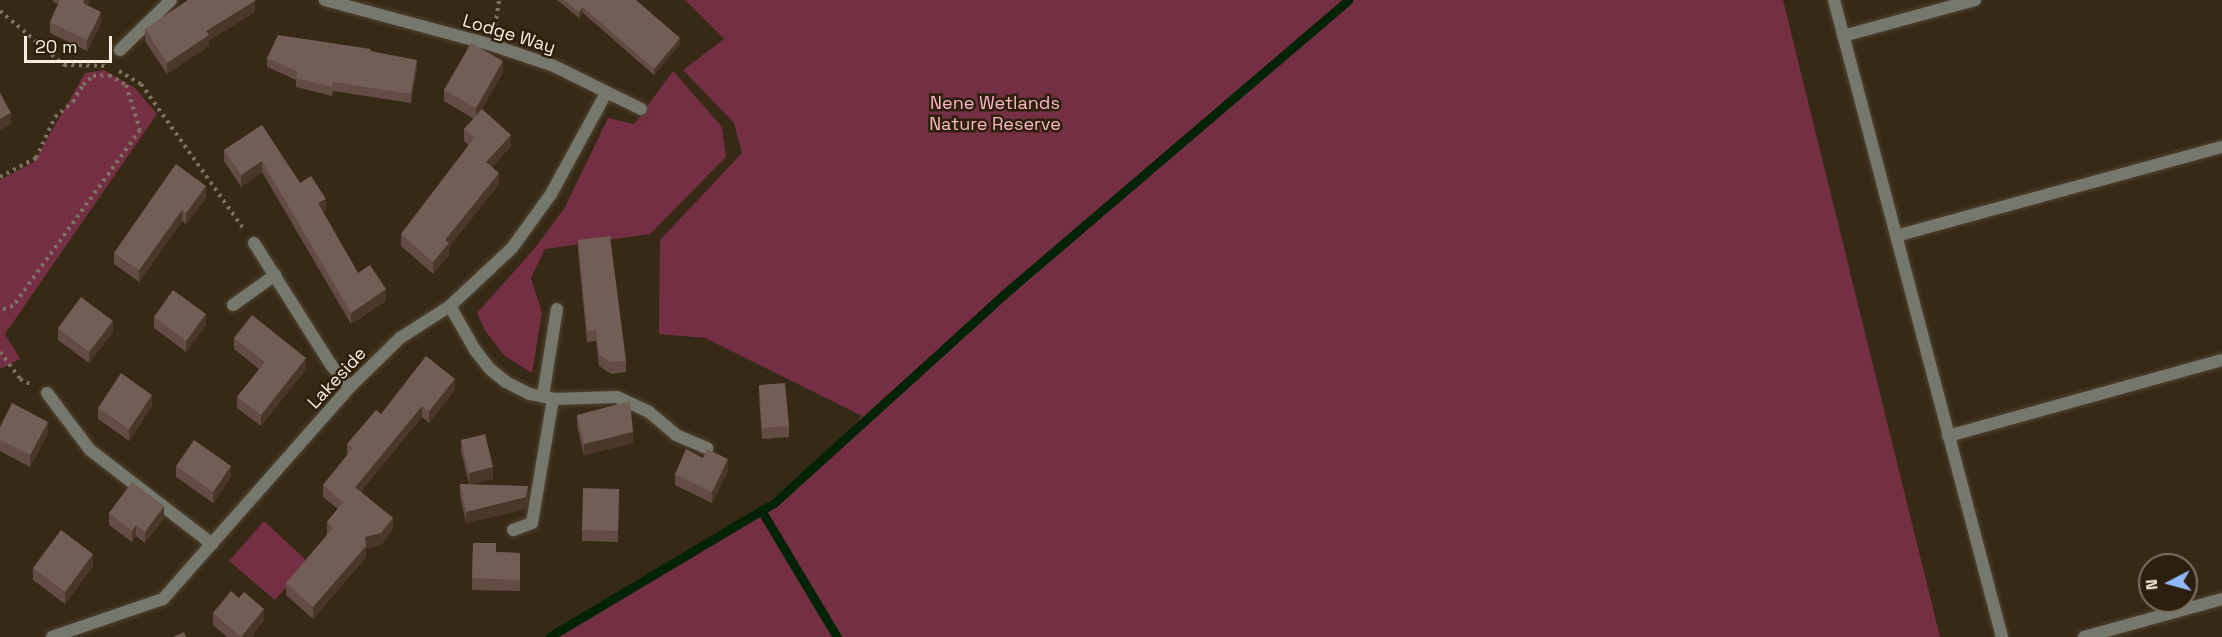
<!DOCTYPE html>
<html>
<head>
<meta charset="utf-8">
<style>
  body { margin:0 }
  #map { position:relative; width:2222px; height:637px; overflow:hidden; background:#362916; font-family:"Space Grotesk",sans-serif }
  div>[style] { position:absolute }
  .green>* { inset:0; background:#752f42 }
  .stream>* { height:9px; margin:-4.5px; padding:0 4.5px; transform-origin:4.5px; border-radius:4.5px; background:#032307 }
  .path>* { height:4px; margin-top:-2px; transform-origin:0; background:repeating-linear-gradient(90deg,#7e7262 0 3px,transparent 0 7.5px) }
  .roads { filter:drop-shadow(0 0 2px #514533) drop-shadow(0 0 2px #514533) }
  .lane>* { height:12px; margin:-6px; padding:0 6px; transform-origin:6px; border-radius:6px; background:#77786d }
  .street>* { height:12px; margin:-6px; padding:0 6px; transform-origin:6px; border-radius:6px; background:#77786d }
  .wall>* { inset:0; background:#624c43 }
  .shaded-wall>* { inset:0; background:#4a372a }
  .building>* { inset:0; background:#725e54 }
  span { translate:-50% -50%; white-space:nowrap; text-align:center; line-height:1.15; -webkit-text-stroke:5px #2c1f0d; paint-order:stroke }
  .street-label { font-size:18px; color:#f7eee2 }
  .park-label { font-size:18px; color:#fcb8c5 }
  .north { position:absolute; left:2138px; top:553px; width:60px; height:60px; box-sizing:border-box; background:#2c1f0d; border:2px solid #7d7262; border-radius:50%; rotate:264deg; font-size:16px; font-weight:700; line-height:24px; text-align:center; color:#f7eee2 }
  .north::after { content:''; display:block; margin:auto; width:21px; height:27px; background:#90b8fd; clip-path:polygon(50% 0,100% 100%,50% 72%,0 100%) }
  .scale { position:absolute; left:24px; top:36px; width:88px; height:27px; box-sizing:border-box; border:3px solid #f7eee2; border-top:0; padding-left:8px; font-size:18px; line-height:21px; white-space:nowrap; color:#f7eee2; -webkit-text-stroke:4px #2c1f0d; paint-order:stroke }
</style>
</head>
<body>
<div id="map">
  <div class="green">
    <div style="clip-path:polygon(685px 0,1783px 0,1940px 637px,546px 637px,695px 555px,820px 464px,862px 416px,705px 338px,659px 334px,660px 240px,742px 153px,734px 123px,683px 70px,724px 39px)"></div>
    <div style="clip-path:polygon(104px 70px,135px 88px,157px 114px,5px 334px,20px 359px,0 369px,0 180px,34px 162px,85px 73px)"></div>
    <div style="clip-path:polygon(673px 71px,722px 127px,726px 157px,650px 234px,545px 249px,531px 278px,542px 313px,532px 373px,505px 356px,486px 332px,477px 313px,535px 248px,565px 207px,608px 118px,634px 124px)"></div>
    <div style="clip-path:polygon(264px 521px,308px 562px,275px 600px,229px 561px)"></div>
  </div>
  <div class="stream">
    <div style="left:761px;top:510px;width:148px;rotate:59.1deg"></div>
    <div style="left:549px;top:637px;width:262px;rotate:-30.8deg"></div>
    <div style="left:774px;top:503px;width:309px;rotate:-42.2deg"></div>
    <div style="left:1003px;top:295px;width:454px;rotate:-40.5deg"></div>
  </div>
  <div class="path">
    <div style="left:0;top:11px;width:84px;rotate:40.2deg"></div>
    <div style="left:64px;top:65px;width:42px;rotate:1.4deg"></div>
    <div style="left:495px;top:26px;width:26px;rotate:-81deg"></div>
    <div style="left:119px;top:71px;width:26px;rotate:31deg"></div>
    <div style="left:141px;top:84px;width:176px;rotate:54.7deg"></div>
    <div style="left:0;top:177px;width:41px;rotate:-27.8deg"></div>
    <div style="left:36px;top:158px;width:45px;rotate:-65.1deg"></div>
    <div style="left:55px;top:117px;width:23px;rotate:-40deg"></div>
    <div style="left:73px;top:102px;width:20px;rotate:-60deg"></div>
    <div style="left:83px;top:85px;width:13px;rotate:-42deg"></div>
    <div style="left:93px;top:76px;width:16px;rotate:-4deg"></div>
    <div style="left:109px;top:75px;width:20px;rotate:30deg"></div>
    <div style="left:126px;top:85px;width:47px;rotate:72.7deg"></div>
    <div style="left:140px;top:130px;width:217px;rotate:125.8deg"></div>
    <div style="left:13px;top:306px;width:14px;rotate:163deg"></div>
    <div style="left:0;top:352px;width:34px;rotate:53deg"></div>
    <div style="left:20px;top:379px;width:11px;rotate:27deg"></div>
  </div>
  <div class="roads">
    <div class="lane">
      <div style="left:1834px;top:0;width:659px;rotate:75.23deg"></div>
      <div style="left:1843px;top:36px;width:137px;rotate:-15.3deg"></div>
      <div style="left:1896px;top:236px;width:338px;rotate:-15.3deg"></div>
      <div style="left:1948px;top:436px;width:284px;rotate:-15.5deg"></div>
      <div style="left:2084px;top:637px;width:143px;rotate:-15.4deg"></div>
    </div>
    <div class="street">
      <div style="left:325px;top:0;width:173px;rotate:15.1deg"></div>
      <div style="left:492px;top:45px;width:65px;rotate:18.7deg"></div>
      <div style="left:554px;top:66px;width:97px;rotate:26.3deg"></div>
      <div style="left:120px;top:50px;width:71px;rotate:-44.4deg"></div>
      <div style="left:254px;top:243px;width:144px;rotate:57.7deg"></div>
      <div style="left:331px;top:365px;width:29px;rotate:49deg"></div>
      <div style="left:233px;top:305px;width:52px;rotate:-35.5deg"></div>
      <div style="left:450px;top:306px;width:51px;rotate:60.4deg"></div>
      <div style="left:475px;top:350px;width:24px;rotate:52deg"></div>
      <div style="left:490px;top:369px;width:21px;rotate:39deg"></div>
      <div style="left:506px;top:382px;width:27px;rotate:27deg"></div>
      <div style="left:530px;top:394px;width:24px;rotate:12deg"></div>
      <div style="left:553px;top:399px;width:64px;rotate:-1.8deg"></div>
      <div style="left:617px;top:397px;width:35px;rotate:25deg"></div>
      <div style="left:649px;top:412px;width:35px;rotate:40deg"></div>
      <div style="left:676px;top:435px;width:34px;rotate:23deg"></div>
      <div style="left:47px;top:393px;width:71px;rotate:53deg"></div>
      <div style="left:90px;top:450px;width:154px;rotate:37.6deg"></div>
      <div style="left:543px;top:396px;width:88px;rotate:-80.9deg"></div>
      <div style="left:513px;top:530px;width:20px;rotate:-20deg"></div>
      <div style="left:532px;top:523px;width:126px;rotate:-80.4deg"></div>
      <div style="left:52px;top:637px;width:117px;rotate:-18.9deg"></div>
      <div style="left:163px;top:599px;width:283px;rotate:-48.6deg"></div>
      <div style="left:350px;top:387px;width:70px;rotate:-44.4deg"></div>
      <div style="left:400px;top:338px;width:59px;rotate:-32.6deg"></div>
      <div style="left:450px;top:306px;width:85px;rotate:-43.1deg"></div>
      <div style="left:512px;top:248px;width:67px;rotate:-54.2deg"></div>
      <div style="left:551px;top:194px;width:115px;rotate:-61.4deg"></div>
    </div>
  </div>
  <div class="wall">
    <div style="clip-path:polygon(53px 0,90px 0,87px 6px,101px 24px,87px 51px,50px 33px,50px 22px,58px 4px,53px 2px)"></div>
    <div style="clip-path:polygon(557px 0,636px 0,680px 44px,654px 75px,583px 13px,579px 18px)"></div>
    <div style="clip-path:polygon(255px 12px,209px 40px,209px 46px,167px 74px,145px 41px,145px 29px)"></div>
    <div style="clip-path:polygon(371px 51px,417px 69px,411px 103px,333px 91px,332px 96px,296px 87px,296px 80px,267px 67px,267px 58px)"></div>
    <div style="clip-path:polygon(503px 72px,481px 110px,511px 146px,492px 167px,499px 184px,449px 247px,449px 255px,433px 274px,401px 246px,401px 234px,469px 145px,464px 141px,464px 129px,474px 119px,444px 101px,444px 90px)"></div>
    <div style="clip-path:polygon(262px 125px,300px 183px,326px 210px,323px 212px,358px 273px,386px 301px,351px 324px,262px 172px,241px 187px,224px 161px,224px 150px)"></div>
    <div style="clip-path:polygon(176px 164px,206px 198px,186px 224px,182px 221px,139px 282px,114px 264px,114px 253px)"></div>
    <div style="clip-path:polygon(578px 240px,626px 361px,626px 372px,611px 374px,599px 366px,596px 341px,587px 342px,578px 251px)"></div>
    <div style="clip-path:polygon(154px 317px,206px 325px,186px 352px,154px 328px)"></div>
    <div style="clip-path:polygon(58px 328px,113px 332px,89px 363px,58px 340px)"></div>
    <div style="clip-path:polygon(234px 338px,306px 369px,261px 426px,237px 408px,237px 397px,259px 369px,234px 349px)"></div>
    <div style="clip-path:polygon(759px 385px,789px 426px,789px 437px,762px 439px,759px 396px)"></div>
    <div style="clip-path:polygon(455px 390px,429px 423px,422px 417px,361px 491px,393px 529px,381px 545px,366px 548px,366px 557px,313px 619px,286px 595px,286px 583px,327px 535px,327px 522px,338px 509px,323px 497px,323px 485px,347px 455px,347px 444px,381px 414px)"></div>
    <div style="clip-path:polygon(152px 406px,129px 441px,98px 419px,98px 408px)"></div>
    <div style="clip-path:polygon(577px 415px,633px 443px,584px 455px,577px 426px)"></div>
    <div style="clip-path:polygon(0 427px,48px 433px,30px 467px,0 451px)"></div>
    <div style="clip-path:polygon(461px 440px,493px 479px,471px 484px,528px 497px,526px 509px,466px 523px,460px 495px,460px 484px,469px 484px,461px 451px)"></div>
    <div style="clip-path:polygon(176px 466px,231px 477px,213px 503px,176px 477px)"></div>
    <div style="clip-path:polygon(728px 470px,712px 503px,675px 485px,675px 474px)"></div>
    <div style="clip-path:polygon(619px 489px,618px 542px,582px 541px,582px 530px)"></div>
    <div style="clip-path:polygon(109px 513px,164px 518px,145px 543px,136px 536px,132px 542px,109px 525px)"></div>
    <div style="clip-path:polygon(473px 543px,496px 552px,520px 553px,520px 591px,472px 590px)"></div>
    <div style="clip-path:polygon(93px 566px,65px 604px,33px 580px,33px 568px)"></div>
    <div style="clip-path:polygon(213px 613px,264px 620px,251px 637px,227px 637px,213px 625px)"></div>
  </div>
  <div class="shaded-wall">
    <div style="clip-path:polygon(84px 0,90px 0,83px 15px,83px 3px)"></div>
    <div style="clip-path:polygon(255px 1px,255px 12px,209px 40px,209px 46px,167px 74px,167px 63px,206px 31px)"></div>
    <div style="clip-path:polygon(583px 7px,583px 13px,579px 18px,579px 12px)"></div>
    <div style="clip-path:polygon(101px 12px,101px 24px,87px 51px,87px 40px)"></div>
    <div style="clip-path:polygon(680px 38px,680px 44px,654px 75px,654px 69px)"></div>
    <div style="clip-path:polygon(417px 60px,417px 69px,411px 103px,411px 94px)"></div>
    <div style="clip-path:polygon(503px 61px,503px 72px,476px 120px,476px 108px)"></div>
    <div style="clip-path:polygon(11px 113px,11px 124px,0 131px,0 119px)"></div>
    <div style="clip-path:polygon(511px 135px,511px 146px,486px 174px,486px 162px)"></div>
    <div style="clip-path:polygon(262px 161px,262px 172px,241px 187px,241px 175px)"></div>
    <div style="clip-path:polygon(499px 173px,499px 184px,449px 247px,449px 255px,433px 274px,433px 262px,445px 240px)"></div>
    <div style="clip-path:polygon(206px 186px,206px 198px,186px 224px,186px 213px)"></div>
    <div style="clip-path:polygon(326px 199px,326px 210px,318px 215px,318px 203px)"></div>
    <div style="clip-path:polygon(182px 210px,182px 221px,139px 282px,139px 270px)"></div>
    <div style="clip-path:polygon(386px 289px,386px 301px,351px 324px,351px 313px)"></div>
    <div style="clip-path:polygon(206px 314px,206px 325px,186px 352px,186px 341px)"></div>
    <div style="clip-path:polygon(113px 321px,113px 332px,89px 363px,89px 352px)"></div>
    <div style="clip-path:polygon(306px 358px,306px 369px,261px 426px,261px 415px)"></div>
    <div style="clip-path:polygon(455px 379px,455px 390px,429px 423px,429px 411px)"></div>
    <div style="clip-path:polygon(152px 395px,152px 406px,129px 441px,129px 429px)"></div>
    <div style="clip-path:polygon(422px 406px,422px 417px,343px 513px,343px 502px)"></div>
    <div style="clip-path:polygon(48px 422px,48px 433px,30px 467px,30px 455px)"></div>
    <div style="clip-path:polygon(633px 432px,633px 443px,584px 455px,584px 444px)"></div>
    <div style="clip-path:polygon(728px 459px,728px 470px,712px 503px,712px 492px)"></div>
    <div style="clip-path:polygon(231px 466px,231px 477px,213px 503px,213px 492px)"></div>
    <div style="clip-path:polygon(493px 467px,493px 479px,469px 485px,469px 473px)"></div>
    <div style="clip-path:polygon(528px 486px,528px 497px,526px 509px,466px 523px,466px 512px)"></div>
    <div style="clip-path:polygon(164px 506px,164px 518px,145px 543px,145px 532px)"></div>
    <div style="clip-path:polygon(393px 518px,393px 529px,381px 545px,366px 548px,366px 557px,313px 619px,313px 607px,365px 537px)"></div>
    <div style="clip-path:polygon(136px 525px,136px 536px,132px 542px,132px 531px)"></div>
    <div style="clip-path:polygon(93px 554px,93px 566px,65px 604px,65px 592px)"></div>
    <div style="clip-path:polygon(264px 609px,264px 620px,251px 637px,241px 637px)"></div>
  </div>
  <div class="building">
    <div style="clip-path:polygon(60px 0,84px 0,83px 3px,101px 12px,87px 40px,50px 22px)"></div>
    <div style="clip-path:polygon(188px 0,255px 0,255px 1px,206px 31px,209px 35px,167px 63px,145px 29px)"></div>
    <div style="clip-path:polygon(564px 0,636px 0,680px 38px,654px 69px,583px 7px,579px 12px)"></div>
    <div style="clip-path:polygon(278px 35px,371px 49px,370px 51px,417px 60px,411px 94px,333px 82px,332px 87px,296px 78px,298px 72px,267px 58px)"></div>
    <div style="clip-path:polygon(471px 43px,503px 61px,476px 108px,444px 90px)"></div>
    <div style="clip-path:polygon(0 93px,11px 113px,0 119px)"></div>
    <div style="clip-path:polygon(482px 109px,511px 135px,486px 162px,499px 173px,445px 240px,449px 243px,433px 262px,401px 234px,474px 138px,464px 129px)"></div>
    <div style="clip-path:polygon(262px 125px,300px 183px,311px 176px,326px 199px,318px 203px,358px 273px,370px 265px,386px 289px,351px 313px,262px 161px,241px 175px,224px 150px)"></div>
    <div style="clip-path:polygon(176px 164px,206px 186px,186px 213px,182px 210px,139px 270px,114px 253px)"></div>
    <div style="clip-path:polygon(610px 236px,626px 361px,611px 362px,599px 355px,596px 330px,587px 331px,578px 240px)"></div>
    <div style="clip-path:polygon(173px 290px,206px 314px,186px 341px,154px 317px)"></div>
    <div style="clip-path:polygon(81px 297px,113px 321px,89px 352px,58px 328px)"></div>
    <div style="clip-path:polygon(252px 315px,306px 358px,261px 415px,237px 397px,265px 362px,234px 338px)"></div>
    <div style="clip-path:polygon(426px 356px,455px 379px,429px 411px,422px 406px,343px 502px,323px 485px,353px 448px,347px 444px,376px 410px,381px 414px)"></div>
    <div style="clip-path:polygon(121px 373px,152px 395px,129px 429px,98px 408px)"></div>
    <div style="clip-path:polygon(785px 383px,789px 426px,762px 428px,759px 385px)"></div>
    <div style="clip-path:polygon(630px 401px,633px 432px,584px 444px,577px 415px)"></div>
    <div style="clip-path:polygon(12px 403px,48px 422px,30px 455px,0 440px,0 427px)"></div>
    <div style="clip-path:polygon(485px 434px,493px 467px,469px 473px,461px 440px)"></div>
    <div style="clip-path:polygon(194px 440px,231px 466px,213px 492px,176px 466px)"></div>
    <div style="clip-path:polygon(686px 449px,703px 458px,707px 449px,728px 459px,712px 492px,675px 474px)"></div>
    <div style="clip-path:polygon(132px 482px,164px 506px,145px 532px,136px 525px,132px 531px,109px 513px)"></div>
    <div style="clip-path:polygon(460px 484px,528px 486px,526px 497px,466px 512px)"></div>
    <div style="clip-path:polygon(355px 487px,393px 518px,381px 533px,365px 537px,366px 546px,313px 607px,286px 583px,333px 528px,327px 522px)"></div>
    <div style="clip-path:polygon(583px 488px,619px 489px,618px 531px,582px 530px)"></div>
    <div style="clip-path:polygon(61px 530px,93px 554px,65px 592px,33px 568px)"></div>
    <div style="clip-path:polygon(473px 543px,496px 543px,496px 552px,520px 553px,520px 580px,472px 578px)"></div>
    <div style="clip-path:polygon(231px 591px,239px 598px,244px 592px,264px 609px,241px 637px,213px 613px)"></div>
    <div style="clip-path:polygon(184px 632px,186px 637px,173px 637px)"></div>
  </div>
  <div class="street-label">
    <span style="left:509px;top:34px;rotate:17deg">Lodge Way</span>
    <span style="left:337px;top:378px;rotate:-47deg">Lakeside</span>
  </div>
  <div class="park-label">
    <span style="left:995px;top:114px">Nene Wetlands<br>Nature Reserve</span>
  </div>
  <div class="north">N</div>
  <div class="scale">20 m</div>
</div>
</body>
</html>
